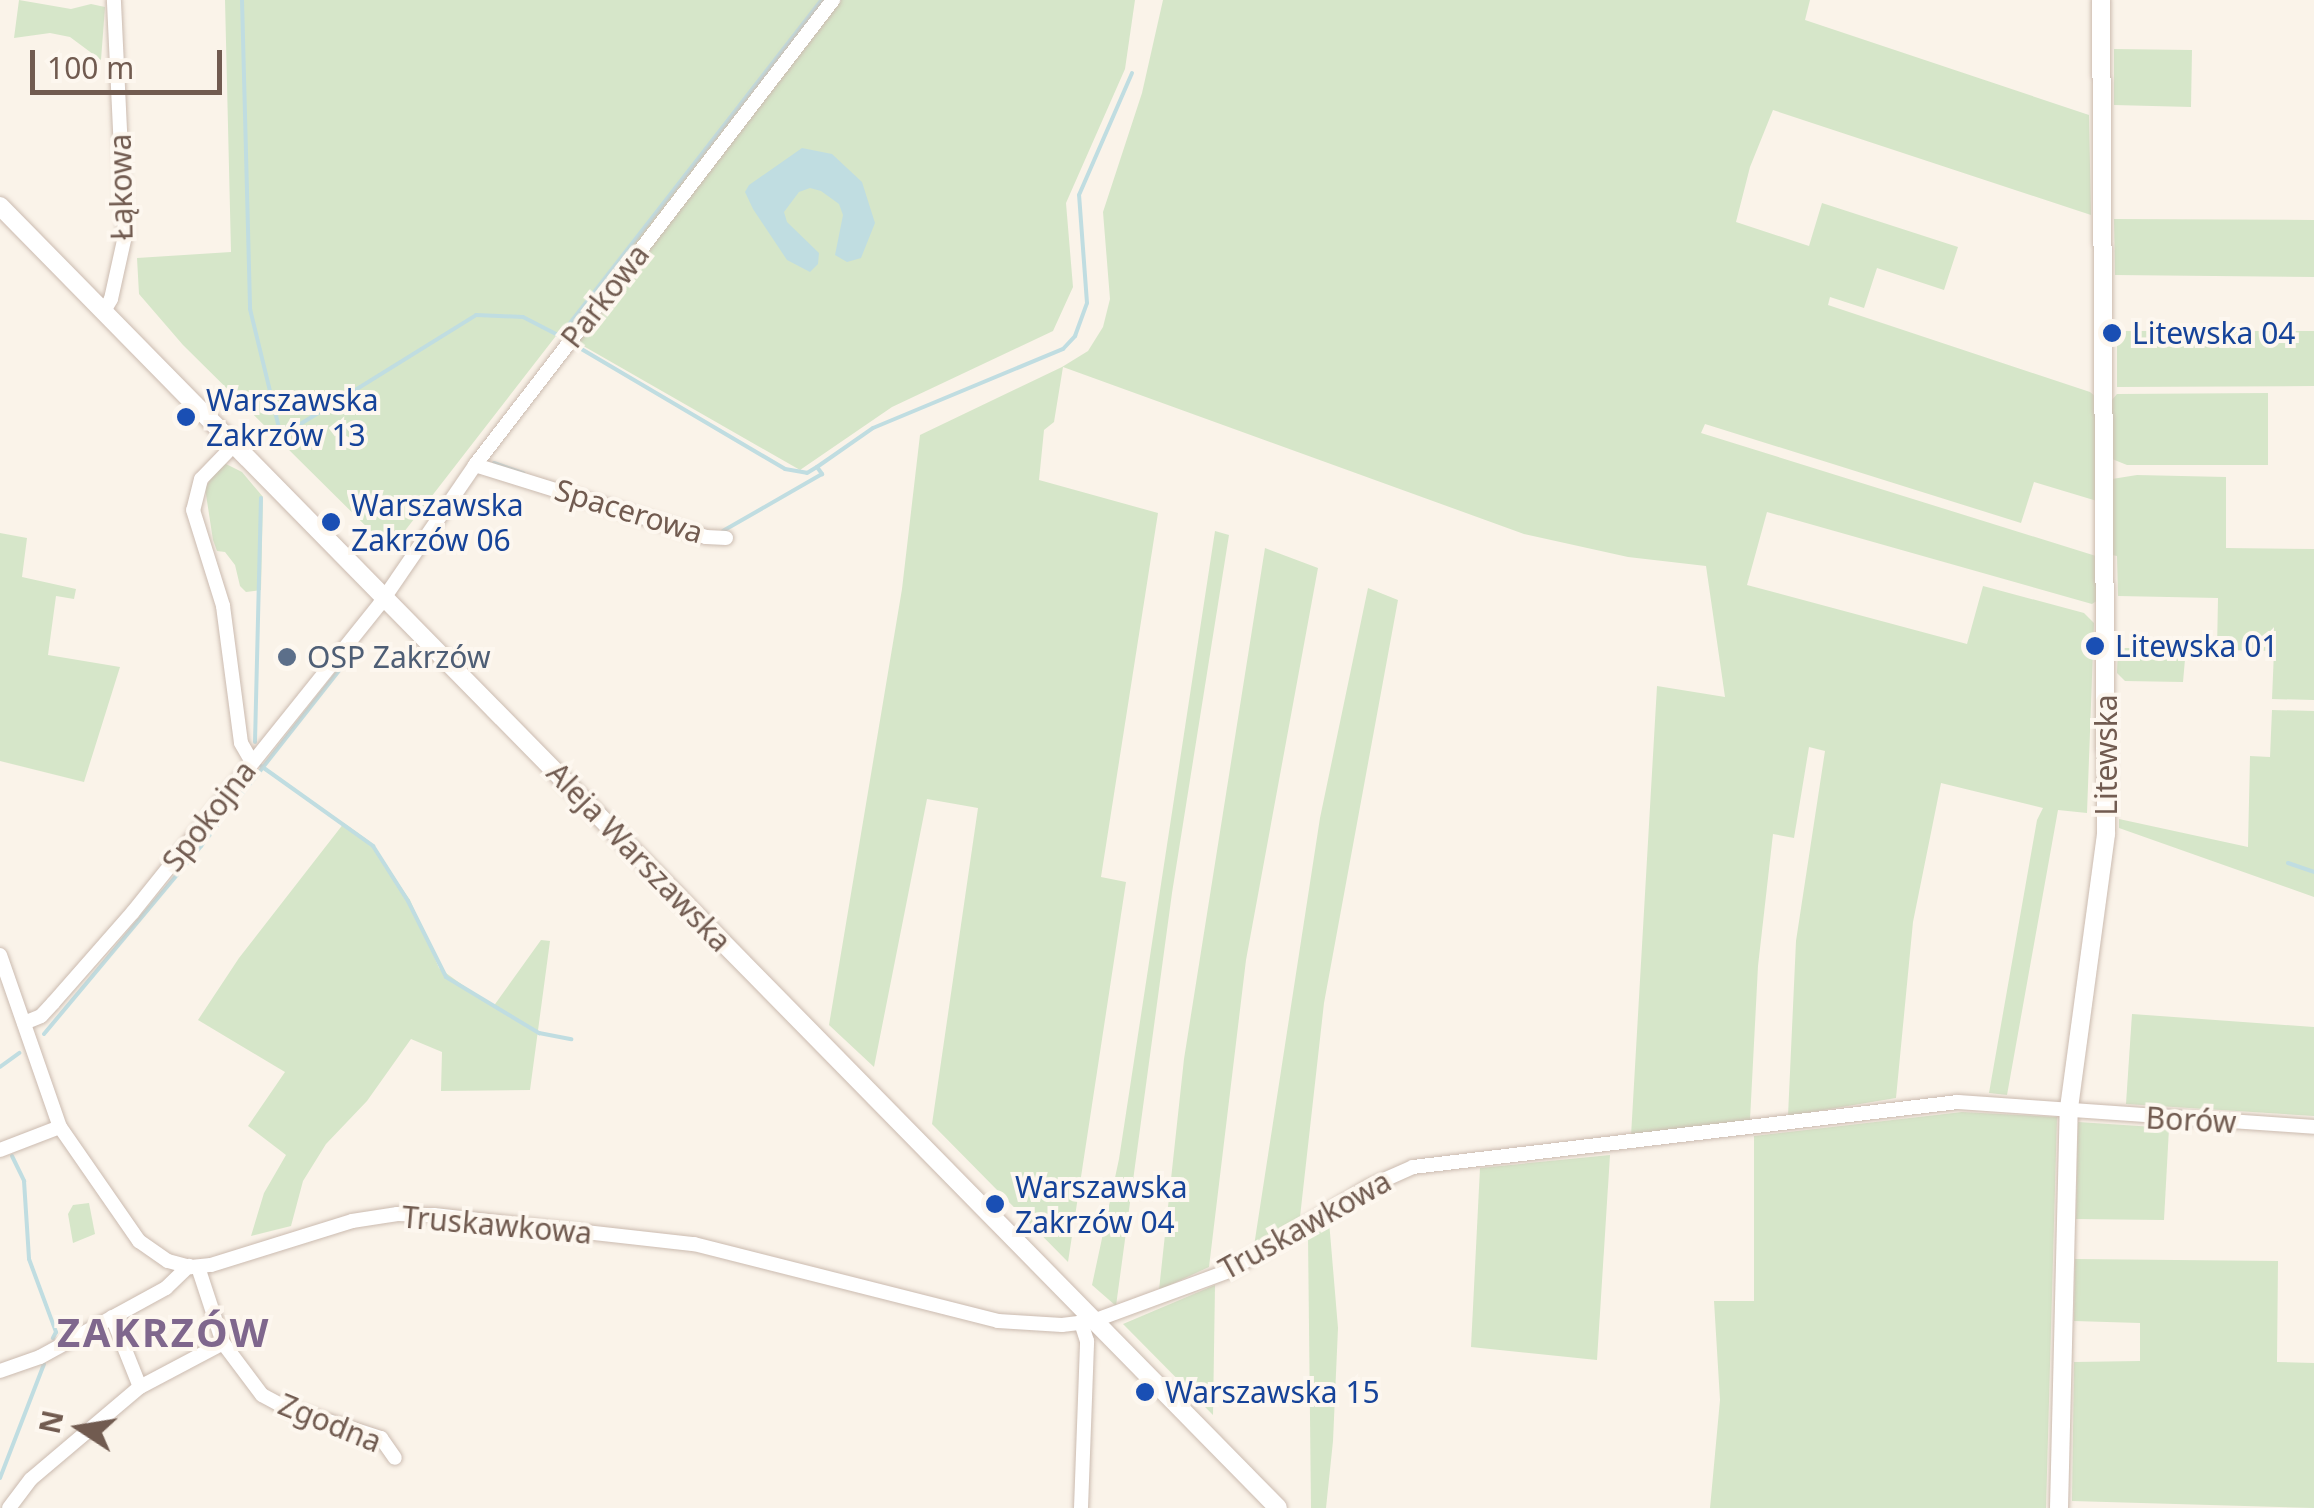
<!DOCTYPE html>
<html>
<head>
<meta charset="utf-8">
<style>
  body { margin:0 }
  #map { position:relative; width:2314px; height:1508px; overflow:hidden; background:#faf3e9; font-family:"Noto Sans",sans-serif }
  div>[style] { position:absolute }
  .green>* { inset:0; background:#d6e6c9 }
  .water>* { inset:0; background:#c0dde1 }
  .stream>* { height:4px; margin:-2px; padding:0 2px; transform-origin:2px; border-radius:2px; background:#c0dde1 }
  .roads { filter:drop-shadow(0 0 2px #cbbbb0) drop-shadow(0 0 2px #cbbbb0) }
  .minor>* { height:14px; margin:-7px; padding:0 7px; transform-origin:7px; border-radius:7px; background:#fff }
  .tertiary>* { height:18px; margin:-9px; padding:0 9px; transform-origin:9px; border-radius:9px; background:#fff }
  .dots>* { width:28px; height:28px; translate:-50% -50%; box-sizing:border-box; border:5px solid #fdf7ef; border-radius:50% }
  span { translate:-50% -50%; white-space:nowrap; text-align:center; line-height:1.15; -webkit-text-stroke:8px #fdf7ef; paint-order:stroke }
  .street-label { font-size:30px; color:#715b50 }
  .transit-label { font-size:30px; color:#164399 }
  .left { translate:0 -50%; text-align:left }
  .service-label { font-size:30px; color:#4e5e75 }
  .district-label { font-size:40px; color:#7f678d; font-weight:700; letter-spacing:2.5px }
  .north { position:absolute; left:30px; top:1378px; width:100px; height:100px; -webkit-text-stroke:8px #fdf7ef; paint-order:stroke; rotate:282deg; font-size:28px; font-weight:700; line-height:40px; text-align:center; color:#715b50 }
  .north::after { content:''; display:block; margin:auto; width:35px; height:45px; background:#715b50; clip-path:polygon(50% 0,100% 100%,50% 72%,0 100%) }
  .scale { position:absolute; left:30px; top:50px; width:192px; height:45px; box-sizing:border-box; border:5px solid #715b50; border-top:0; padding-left:12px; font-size:30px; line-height:35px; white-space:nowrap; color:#715b50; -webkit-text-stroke:8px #fdf7ef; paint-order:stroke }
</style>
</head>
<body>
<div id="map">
  <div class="green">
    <div style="clip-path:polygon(19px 0,71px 9px,91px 4px,105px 7px,101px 60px,70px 37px,50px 33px,14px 38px)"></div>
    <div style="clip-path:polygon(225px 0,1135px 0,1125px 69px,1066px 203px,1073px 287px,1053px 331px,892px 407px,800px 470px,559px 332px,390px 550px,183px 345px,139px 294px,137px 258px,231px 252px)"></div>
    <div style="clip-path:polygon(1163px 0,1810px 0,1805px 20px,2089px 115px,2091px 215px,1773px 110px,1750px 167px,1736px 222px,1809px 246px,1822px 203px,1958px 247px,1944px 290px,1877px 268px,1864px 308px,1830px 297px,1828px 305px,2090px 392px,2096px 397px,2097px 501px,2034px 482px,2021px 523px,1705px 424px,1701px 433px,2096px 556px,2098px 600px,2092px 604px,1767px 512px,1747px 585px,1967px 644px,1983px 586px,2084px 613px,2094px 623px,2087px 813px,2058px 810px,2007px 1095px,1989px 1093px,2037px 820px,2043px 808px,1941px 783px,1913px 922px,1896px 1098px,1788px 1116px,1796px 941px,1825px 751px,1809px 747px,1794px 838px,1773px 834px,1758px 966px,1750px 1120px,1631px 1136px,1657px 686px,1725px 697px,1706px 566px,1628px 557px,1524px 534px,1063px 367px,1054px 422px,1044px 430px,1039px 480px,1158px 513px,1101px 877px,1126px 882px,1068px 1262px,932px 1124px,978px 808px,927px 799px,874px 1067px,829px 1025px,902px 589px,920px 435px,1062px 367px,1088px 351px,1103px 327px,1110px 299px,1103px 212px,1142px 93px)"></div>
    <div style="clip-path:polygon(2114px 49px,2192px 50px,2191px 107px,2114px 105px)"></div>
    <div style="clip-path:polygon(2114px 219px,2314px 220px,2314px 277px,2115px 275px)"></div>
    <div style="clip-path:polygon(2117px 331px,2314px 331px,2314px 386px,2117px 387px)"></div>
    <div style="clip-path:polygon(2268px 393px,2268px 465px,2127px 465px,2112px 459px,2111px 401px,2117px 394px)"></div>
    <div style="clip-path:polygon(222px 462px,242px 472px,263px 497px,261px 590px,246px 592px,240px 586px,235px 565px,225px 552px,217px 551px,213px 540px,205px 488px)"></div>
    <div style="clip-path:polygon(2137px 475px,2226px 477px,2226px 548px,2314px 549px,2314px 700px,2272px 699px,2274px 651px,2217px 650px,2218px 598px,2118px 596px,2117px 556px,2112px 555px,2112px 479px)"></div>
    <div style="clip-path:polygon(1215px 531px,1229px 535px,1172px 893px,1116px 1306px,1092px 1285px,1119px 1159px)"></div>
    <div style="clip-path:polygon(0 533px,27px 538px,22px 577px,76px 589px,74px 599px,56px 596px,48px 655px,120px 667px,84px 782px,0 761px)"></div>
    <div style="clip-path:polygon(1265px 548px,1318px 568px,1246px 960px,1209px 1267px,1159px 1290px,1184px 1059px)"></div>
    <div style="clip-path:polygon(1368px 588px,1398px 600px,1324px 1003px,1300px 1217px,1254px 1246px,1320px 818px)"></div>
    <div style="clip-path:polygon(2118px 648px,2186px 648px,2183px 682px,2125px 681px,2117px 673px)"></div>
    <div style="clip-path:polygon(2272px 710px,2314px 711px,2314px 897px,2119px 828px,2119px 819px,2248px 847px,2250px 756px,2270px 757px)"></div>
    <div style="clip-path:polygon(344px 823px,369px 841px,410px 900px,439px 968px,493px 1007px,541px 940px,550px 941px,530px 1090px,441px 1091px,442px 1052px,411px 1039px,367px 1101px,326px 1144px,303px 1181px,291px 1226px,251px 1236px,264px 1193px,286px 1155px,248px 1126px,285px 1072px,198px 1020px,239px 958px)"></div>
    <div style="clip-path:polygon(2132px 1014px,2314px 1027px,2314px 1116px,2126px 1104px)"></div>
    <div style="clip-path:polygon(1962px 1112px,2057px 1117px,2046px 1508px,1710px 1508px,1720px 1400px,1714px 1301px,1754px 1301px,1754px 1136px)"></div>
    <div style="clip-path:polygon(2078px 1122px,2169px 1128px,2164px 1220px,2076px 1219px)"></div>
    <div style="clip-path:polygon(1610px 1155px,1597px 1360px,1471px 1347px,1480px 1168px)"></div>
    <div style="clip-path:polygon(89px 1203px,95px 1234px,73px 1243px,68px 1214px,73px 1205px)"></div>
    <div style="clip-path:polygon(1329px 1221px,1338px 1328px,1333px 1441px,1326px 1508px,1311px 1508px,1308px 1236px)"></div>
    <div style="clip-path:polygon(2075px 1259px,2278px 1261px,2277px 1362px,2314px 1363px,2314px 1508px,2072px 1501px,2074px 1362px,2140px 1361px,2140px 1323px,2074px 1321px)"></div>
    <div style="clip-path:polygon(1215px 1285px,1213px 1415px,1123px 1324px)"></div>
  </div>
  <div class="water">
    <div style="clip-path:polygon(802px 148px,832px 154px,862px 182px,875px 223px,861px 258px,847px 262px,835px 255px,843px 215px,839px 204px,821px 191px,810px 188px,799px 192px,784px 212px,787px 222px,819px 253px,818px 264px,810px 272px,787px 260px,753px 209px,745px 192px,749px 185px)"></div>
  </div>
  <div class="stream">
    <div style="left:242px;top:0;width:309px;rotate:88.5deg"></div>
    <div style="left:250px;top:309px;width:131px;rotate:76.3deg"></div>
    <div style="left:281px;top:436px;width:229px;rotate:-31.8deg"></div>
    <div style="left:476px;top:315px;width:47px;rotate:2.4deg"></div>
    <div style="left:523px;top:317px;width:42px;rotate:27.2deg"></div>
    <div style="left:560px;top:336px;width:426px;rotate:-52.1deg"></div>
    <div style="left:578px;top:347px;width:240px;rotate:30.5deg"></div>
    <div style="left:785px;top:469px;width:22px;rotate:10deg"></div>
    <div style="left:807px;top:473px;width:12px;rotate:-31deg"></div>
    <div style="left:817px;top:467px;width:9px;rotate:54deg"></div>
    <div style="left:822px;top:474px;width:114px;rotate:150.1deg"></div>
    <div style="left:494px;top:463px;width:31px;rotate:19deg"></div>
    <div style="left:817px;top:467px;width:68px;rotate:-34.9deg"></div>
    <div style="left:873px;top:428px;width:206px;rotate:-22.6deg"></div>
    <div style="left:1063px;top:349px;width:18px;rotate:-47deg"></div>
    <div style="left:1075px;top:336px;width:35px;rotate:-70deg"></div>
    <div style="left:1087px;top:303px;width:108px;rotate:-94.2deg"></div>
    <div style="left:1079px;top:195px;width:133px;rotate:-66.5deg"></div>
    <div style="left:255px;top:742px;width:244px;rotate:-88.6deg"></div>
    <div style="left:261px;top:766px;width:138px;rotate:35.5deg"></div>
    <div style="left:373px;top:846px;width:65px;rotate:57.5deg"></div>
    <div style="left:408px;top:901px;width:85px;rotate:63.4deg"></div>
    <div style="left:446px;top:977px;width:109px;rotate:31.1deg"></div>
    <div style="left:539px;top:1033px;width:33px;rotate:11deg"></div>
    <div style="left:2288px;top:863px;width:28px;rotate:19deg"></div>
    <div style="left:44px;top:1034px;width:245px;rotate:-50.1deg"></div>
    <div style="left:201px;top:846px;width:252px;rotate:-51.8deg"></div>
    <div style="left:0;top:1067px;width:24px;rotate:-36deg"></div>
    <div style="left:12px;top:1156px;width:28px;rotate:64deg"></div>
    <div style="left:24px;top:1181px;width:78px;rotate:86.3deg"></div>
    <div style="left:29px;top:1259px;width:78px;rotate:69.7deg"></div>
    <div style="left:56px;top:1332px;width:7px;rotate:117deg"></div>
    <div style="left:0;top:1478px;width:122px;rotate:-68.9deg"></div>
  </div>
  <div class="roads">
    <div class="minor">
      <div style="left:104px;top:311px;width:14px;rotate:-60deg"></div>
      <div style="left:111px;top:299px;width:65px;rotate:-77.5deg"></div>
      <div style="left:125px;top:236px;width:236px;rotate:-92.7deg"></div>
      <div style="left:234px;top:445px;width:47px;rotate:134.1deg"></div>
      <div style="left:201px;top:479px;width:32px;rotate:104deg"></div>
      <div style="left:193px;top:510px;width:101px;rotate:72.6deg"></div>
      <div style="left:223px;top:606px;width:138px;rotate:82.5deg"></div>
      <div style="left:241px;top:743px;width:22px;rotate:60deg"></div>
      <div style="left:475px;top:465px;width:242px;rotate:17.3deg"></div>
      <div style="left:706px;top:537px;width:20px;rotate:3deg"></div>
      <div style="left:0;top:955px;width:182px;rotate:70.8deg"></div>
      <div style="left:60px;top:1127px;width:139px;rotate:55.3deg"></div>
      <div style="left:139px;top:1241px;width:35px;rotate:35deg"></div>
      <div style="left:168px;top:1261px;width:24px;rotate:15deg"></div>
      <div style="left:191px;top:1267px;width:20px;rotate:-6deg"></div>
      <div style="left:211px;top:1265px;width:148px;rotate:-17.3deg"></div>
      <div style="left:352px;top:1221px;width:46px;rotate:-8.8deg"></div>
      <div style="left:397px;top:1214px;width:37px;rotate:2deg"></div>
      <div style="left:434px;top:1215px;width:262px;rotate:6.4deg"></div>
      <div style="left:694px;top:1244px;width:314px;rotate:14.2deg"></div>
      <div style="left:998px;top:1321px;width:64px;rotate:3.6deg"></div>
      <div style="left:1062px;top:1325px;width:31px;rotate:-7deg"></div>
      <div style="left:1093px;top:1321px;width:145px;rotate:-20.2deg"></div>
      <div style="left:1229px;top:1271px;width:162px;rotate:-31.1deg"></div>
      <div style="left:1368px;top:1187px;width:49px;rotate:-24deg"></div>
      <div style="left:1413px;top:1167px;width:549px;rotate:-6.8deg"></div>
      <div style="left:1958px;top:1102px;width:357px;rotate:4deg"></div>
      <div style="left:24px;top:1023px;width:18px;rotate:-22deg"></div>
      <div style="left:41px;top:1016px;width:18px;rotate:-47deg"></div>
      <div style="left:53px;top:1003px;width:121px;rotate:-48.7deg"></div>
      <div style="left:133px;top:912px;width:395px;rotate:-51.3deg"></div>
      <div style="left:380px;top:604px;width:168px;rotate:-55.6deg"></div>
      <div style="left:475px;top:465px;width:587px;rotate:-52.41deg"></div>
      <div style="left:0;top:1150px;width:64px;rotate:-21deg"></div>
      <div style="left:198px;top:1267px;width:80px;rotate:71.8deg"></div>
      <div style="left:223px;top:1343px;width:65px;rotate:53.1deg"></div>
      <div style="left:262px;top:1395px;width:26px;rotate:28deg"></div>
      <div style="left:285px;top:1407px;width:101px;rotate:17.9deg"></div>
      <div style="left:381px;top:1438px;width:24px;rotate:55deg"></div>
      <div style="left:112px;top:1317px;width:75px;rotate:68.2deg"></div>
      <div style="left:0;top:1371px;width:42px;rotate:-19.3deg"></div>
      <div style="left:40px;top:1357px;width:144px;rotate:-28.7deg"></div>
      <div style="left:166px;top:1288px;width:32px;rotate:-44deg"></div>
      <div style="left:9px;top:1508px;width:36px;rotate:-53deg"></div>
      <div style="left:31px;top:1479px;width:143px;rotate:-40.2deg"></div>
      <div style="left:140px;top:1387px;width:94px;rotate:-27.9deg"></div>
      <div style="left:1081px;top:1508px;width:167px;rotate:-87.9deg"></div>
      <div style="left:1087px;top:1341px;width:20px;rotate:-108deg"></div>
    </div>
    <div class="tertiary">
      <div style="left:0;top:206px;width:1824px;rotate:45.53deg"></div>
      <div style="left:2059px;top:1508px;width:400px;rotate:-88.6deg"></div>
      <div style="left:2069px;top:1108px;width:276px;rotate:-82.3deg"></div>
      <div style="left:2106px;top:834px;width:834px;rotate:-90.34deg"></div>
    </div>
  </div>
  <div class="dots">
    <div style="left:2112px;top:333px;background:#1a4fb4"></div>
    <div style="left:186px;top:417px;background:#1a4fb4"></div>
    <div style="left:331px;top:522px;background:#1a4fb4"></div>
    <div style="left:2095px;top:646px;background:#1a4fb4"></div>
    <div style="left:287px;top:657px;background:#5c6f8a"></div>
    <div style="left:995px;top:1204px;background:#1a4fb4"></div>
    <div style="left:1145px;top:1392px;background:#1a4fb4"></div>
  </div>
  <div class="street-label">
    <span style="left:121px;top:187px;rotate:-91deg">Łąkowa</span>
    <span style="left:605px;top:296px;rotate:-52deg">Parkowa</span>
    <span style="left:629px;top:511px;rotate:17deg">Spacerowa</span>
    <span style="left:2106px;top:755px;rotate:-90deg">Litewska</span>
    <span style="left:209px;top:816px;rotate:-52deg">Spokojna</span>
    <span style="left:639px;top:857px;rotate:46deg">Aleja Warszawska</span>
    <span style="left:2191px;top:1120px;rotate:3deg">Borów</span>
    <span style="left:497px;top:1225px;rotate:5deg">Truskawkowa</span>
    <span style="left:1305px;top:1225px;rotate:-29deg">Truskawkowa</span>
    <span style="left:330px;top:1423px;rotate:22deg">Zgodna</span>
  </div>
  <div class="transit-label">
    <span class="left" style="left:2132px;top:333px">Litewska 04</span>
    <span class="left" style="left:206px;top:417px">Warszawska<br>Zakrzów 13</span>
    <span class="left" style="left:351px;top:522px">Warszawska<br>Zakrzów 06</span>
    <span class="left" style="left:2115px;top:646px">Litewska 01</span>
    <span class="left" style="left:1015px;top:1204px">Warszawska<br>Zakrzów 04</span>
    <span class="left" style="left:1165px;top:1392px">Warszawska 15</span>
  </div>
  <div class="service-label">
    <span class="left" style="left:307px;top:657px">OSP Zakrzów</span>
  </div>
  <div class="district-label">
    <span style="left:164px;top:1332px">ZAKRZÓW</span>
  </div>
  <div class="north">N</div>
  <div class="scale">100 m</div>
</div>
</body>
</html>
